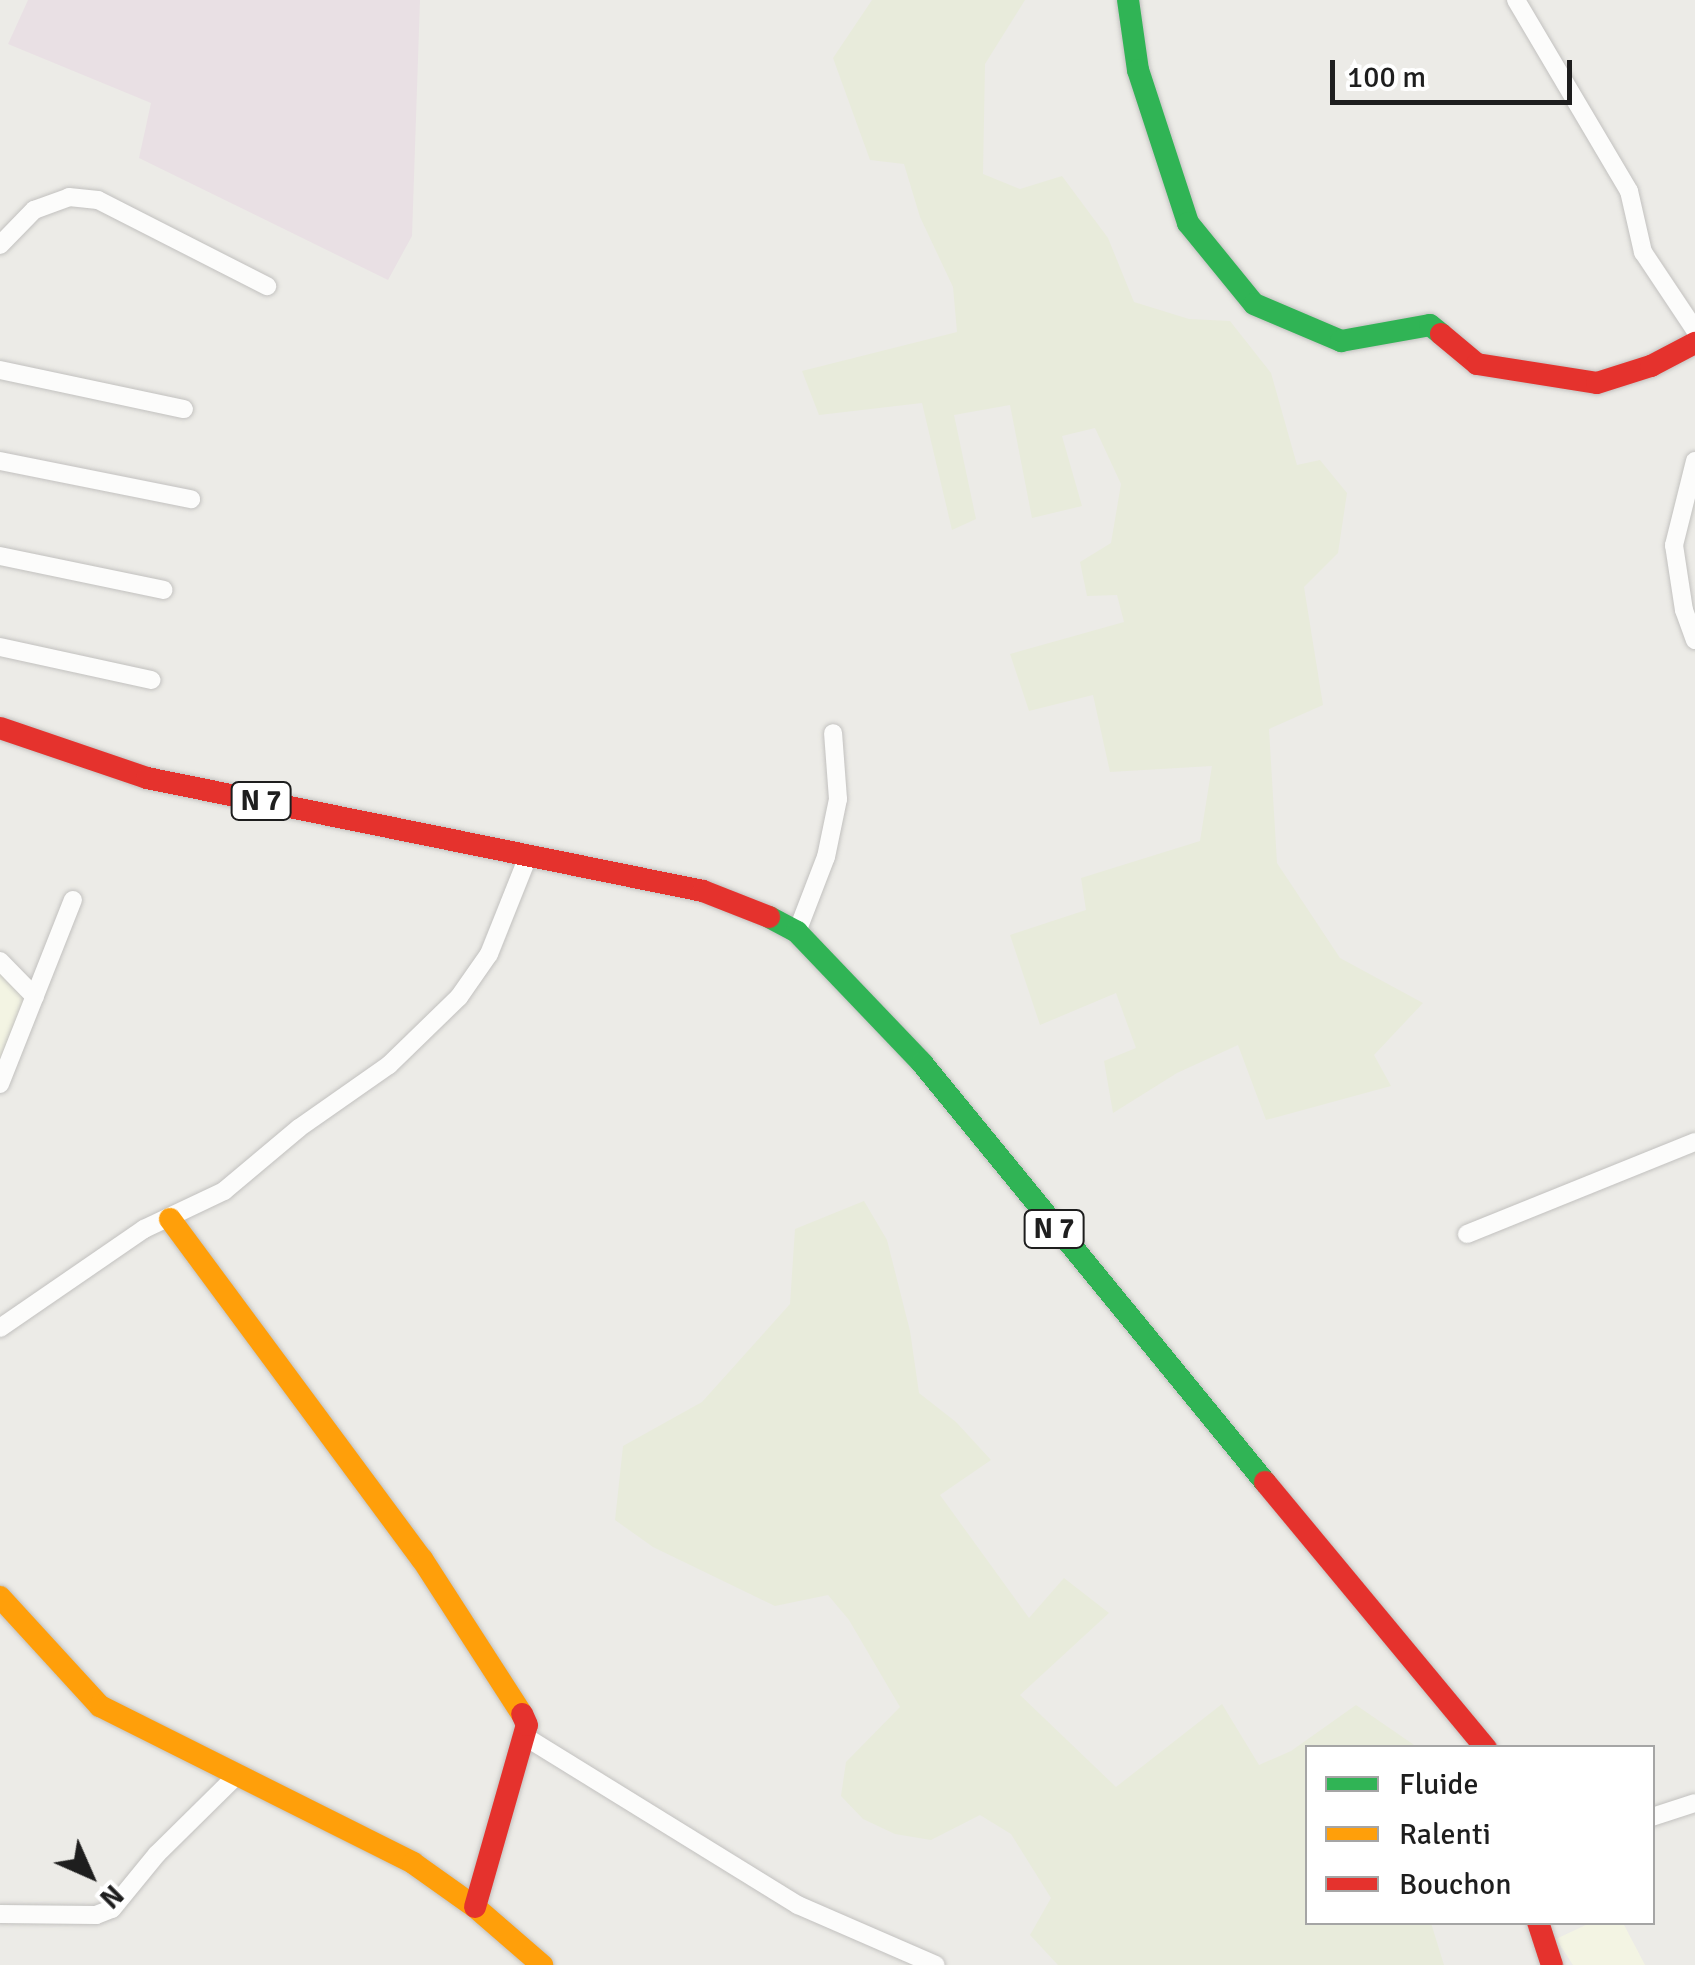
<!DOCTYPE html>
<html>
<head>
<meta charset="utf-8">
<style>
  body { margin:0 }
  #map { position:relative; width:1695px; height:1965px; overflow:hidden; background:#ecebe7; font-family:Signika,sans-serif }
  div>[style] { position:absolute }
  .industrial>* { inset:0; background:#e9e0e4 }
  .education>* { inset:0; background:#f3f4e3 }
  .farmland>* { inset:0; background:#e8ebdb }
  .roads { filter:drop-shadow(0 0 2px #c2c1bf) drop-shadow(0 0 2px #c2c1bf) }
  .street>* { height:18px; margin:-9px; padding:0 9px; transform-origin:9px; border-radius:9px; background:#fcfcfb }
  .fast>* { height:22px; margin:-11px; padding:0 11px; transform-origin:11px; border-radius:11px; background:#30b455 }
  .slow>* { height:22px; margin:-11px; padding:0 11px; transform-origin:11px; border-radius:11px; background:#ff9f0a }
  .jam>* { height:22px; margin:-11px; padding:0 11px; transform-origin:11px; border-radius:11px; background:#e5322d }
  span { translate:-50% -50%; white-space:nowrap; text-align:center; line-height:1.15; -webkit-text-stroke:9px #fff; paint-order:stroke }
  .shield-label span { padding:2px 8px; background:#fff; border:2px solid; border-radius:8px; -webkit-text-stroke-width:0 }
  .shield-label { font-size:28px; color:#1e1e1e; font-weight:700 }
  .legend { position:absolute; left:1305px; top:1745px; width:350px; height:180px; box-sizing:border-box; background:#fff; border:2px solid #a5a5a5; margin:0; padding:12px 18px; list-style:none; font-size:30px; color:#1e1e1e }
  .legend li { display:flex; align-items:center; gap:20px; height:50px }
  .legend b { width:50px; border:2px solid #a5a5a5 }
  .north { position:absolute; left:40px; top:1825px; width:100px; height:100px; -webkit-text-stroke:8px #fff; paint-order:stroke; rotate:135deg; font-size:28px; font-weight:700; line-height:40px; text-align:center; color:#1e1e1e }
  .north::after { content:''; display:block; margin:auto; width:35px; height:45px; background:#1e1e1e; clip-path:polygon(50% 0,100% 100%,50% 72%,0 100%) }
  .scale { position:absolute; left:1330px; top:60px; width:242px; height:45px; box-sizing:border-box; border:5px solid #1e1e1e; border-top:0; padding-left:12px; font-size:30px; line-height:35px; white-space:nowrap; color:#1e1e1e; -webkit-text-stroke:8px #fff; paint-order:stroke }
</style>
</head>
<body>
<div id="map">
  <div class="industrial">
    <div style="clip-path:polygon(28px 0,420px 0,412px 236px,388px 280px,139px 158px,151px 103px,8px 44px)"></div>
  </div>
  <div class="education">
    <div style="clip-path:polygon(0 970px,30px 1000px,0 1084px)"></div>
    <div style="clip-path:polygon(1590px 1923px,1623px 1923px,1645px 1965px,1573px 1965px,1556px 1939px)"></div>
  </div>
  <div class="farmland">
    <div style="clip-path:polygon(872px 0,1025px 0,985px 64px,983px 174px,1020px 189px,1062px 176px,1108px 238px,1134px 302px,1189px 319px,1230px 321px,1271px 373px,1297px 465px,1320px 460px,1347px 493px,1338px 553px,1304px 587px,1323px 705px,1269px 729px,1277px 863px,1340px 958px,1423px 1003px,1374px 1055px,1391px 1086px,1266px 1120px,1238px 1045px,1177px 1073px,1113px 1113px,1104px 1061px,1136px 1048px,1116px 993px,1040px 1025px,1010px 935px,1086px 910px,1081px 878px,1200px 841px,1212px 766px,1110px 772px,1093px 695px,1029px 711px,1010px 654px,1124px 622px,1117px 595px,1087px 596px,1080px 562px,1111px 543px,1121px 484px,1095px 428px,1062px 436px,1082px 506px,1032px 518px,1010px 405px,954px 415px,976px 519px,952px 530px,922px 403px,819px 415px,802px 371px,957px 332px,953px 287px,920px 217px,904px 164px,870px 160px,833px 58px)"></div>
    <div style="clip-path:polygon(864px 1201px,887px 1240px,910px 1331px,919px 1393px,956px 1422px,991px 1460px,940px 1495px,1029px 1618px,1064px 1578px,1109px 1613px,1020px 1695px,1116px 1787px,1222px 1704px,1259px 1765px,1291px 1751px,1356px 1705px,1417px 1747px,1308px 1748px,1308px 1922px,1431px 1923px,1444px 1965px,1058px 1965px,1030px 1935px,1051px 1898px,1011px 1834px,980px 1815px,931px 1840px,895px 1834px,863px 1819px,841px 1796px,846px 1762px,900px 1707px,849px 1620px,828px 1595px,775px 1606px,653px 1547px,615px 1520px,623px 1446px,702px 1402px,790px 1304px,795px 1229px)"></div>
  </div>
  <div class="roads">
    <div class="street">
      <div style="left:1516px;top:0;width:222px;rotate:59.4deg"></div>
      <div style="left:1629px;top:191px;width:63px;rotate:77.1deg"></div>
      <div style="left:1643px;top:252px;width:94px;rotate:56.3deg"></div>
      <div style="left:0;top:245px;width:49px;rotate:-45.8deg"></div>
      <div style="left:34px;top:210px;width:37px;rotate:-20deg"></div>
      <div style="left:69px;top:197px;width:29px;rotate:6deg"></div>
      <div style="left:98px;top:200px;width:190px;rotate:27deg"></div>
      <div style="left:0;top:370px;width:188px;rotate:12deg"></div>
      <div style="left:0;top:461px;width:195px;rotate:11.3deg"></div>
      <div style="left:1695px;top:461px;width:87px;rotate:104deg"></div>
      <div style="left:1674px;top:545px;width:66px;rotate:81.3deg"></div>
      <div style="left:1684px;top:610px;width:32px;rotate:70deg"></div>
      <div style="left:0;top:556px;width:167px;rotate:11.7deg"></div>
      <div style="left:0;top:647px;width:155px;rotate:12.3deg"></div>
      <div style="left:797px;top:932px;width:80px;rotate:-68.9deg"></div>
      <div style="left:826px;top:857px;width:59px;rotate:-78.3deg"></div>
      <div style="left:838px;top:799px;width:66px;rotate:-94.3deg"></div>
      <div style="left:0;top:961px;width:50px;rotate:45.8deg"></div>
      <div style="left:0;top:1084px;width:198px;rotate:-68.4deg"></div>
      <div style="left:1467px;top:1234px;width:246px;rotate:-22deg"></div>
      <div style="left:0;top:1328px;width:175px;rotate:-34.5deg"></div>
      <div style="left:144px;top:1229px;width:89px;rotate:-25.4deg"></div>
      <div style="left:224px;top:1191px;width:98px;rotate:-40deg"></div>
      <div style="left:299px;top:1128px;width:110px;rotate:-35deg"></div>
      <div style="left:389px;top:1065px;width:98px;rotate:-44.2deg"></div>
      <div style="left:459px;top:997px;width:52px;rotate:-55.1deg"></div>
      <div style="left:489px;top:954px;width:102px;rotate:-68.2deg"></div>
      <div style="left:524px;top:1736px;width:322px;rotate:31.7deg"></div>
      <div style="left:798px;top:1905px;width:150px;rotate:23.5deg"></div>
      <div style="left:1652px;top:1817px;width:45px;rotate:-18deg"></div>
      <div style="left:0;top:1914px;width:96px;rotate:0.6deg"></div>
      <div style="left:96px;top:1915px;width:17px;rotate:-21deg"></div>
      <div style="left:112px;top:1909px;width:71px;rotate:-50.7deg"></div>
      <div style="left:157px;top:1854px;width:114px;rotate:-44.6deg"></div>
    </div>
    <div class="fast">
      <div style="left:1128px;top:0;width:71px;rotate:81.9deg"></div>
      <div style="left:1138px;top:70px;width:161px;rotate:71.9deg"></div>
      <div style="left:1188px;top:223px;width:104px;rotate:50.8deg"></div>
      <div style="left:1254px;top:304px;width:95px;rotate:23deg"></div>
      <div style="left:1341px;top:341px;width:90px;rotate:-10.2deg"></div>
      <div style="left:1430px;top:325px;width:14px;rotate:39deg"></div>
      <div style="left:769px;top:917px;width:32px;rotate:28deg"></div>
      <div style="left:797px;top:932px;width:181px;rotate:46.3deg"></div>
      <div style="left:922px;top:1063px;width:541px;rotate:50.7deg"></div>
    </div>
    <div class="slow">
      <div style="left:170px;top:1219px;width:423px;rotate:53.5deg"></div>
      <div style="left:422px;top:1559px;width:184px;rotate:57.2deg"></div>
      <div style="left:0;top:1597px;width:148px;rotate:47.5deg"></div>
      <div style="left:100px;top:1706px;width:350px;rotate:26.6deg"></div>
      <div style="left:413px;top:1863px;width:76px;rotate:35.4deg"></div>
      <div style="left:475px;top:1907px;width:89px;rotate:40.9deg"></div>
    </div>
    <div class="jam">
      <div style="left:1441px;top:334px;width:47px;rotate:39.8deg"></div>
      <div style="left:1477px;top:364px;width:121px;rotate:9deg"></div>
      <div style="left:1597px;top:383px;width:57px;rotate:-17.5deg"></div>
      <div style="left:1651px;top:366px;width:50px;rotate:-27.6deg"></div>
      <div style="left:0;top:728px;width:155px;rotate:18.8deg"></div>
      <div style="left:147px;top:778px;width:567px;rotate:11.49deg"></div>
      <div style="left:703px;top:891px;width:71px;rotate:21.5deg"></div>
      <div style="left:1265px;top:1482px;width:346px;rotate:50.3deg"></div>
      <div style="left:475px;top:1907px;width:189px;rotate:-74.1deg"></div>
      <div style="left:527px;top:1725px;width:12px;rotate:-114deg"></div>
      <div style="left:1538px;top:1922px;width:45px;rotate:72deg"></div>
    </div>
  </div>
  <div class="shield-label">
    <span style="left:261px;top:801px">N 7</span>
    <span style="left:1054px;top:1229px">N 7</span>
  </div>
  <ul class="legend">
  <li><b style="height:12px;background:#30b455"></b>Fluide</li>
  <li><b style="height:12px;background:#ff9f0a"></b>Ralenti</li>
  <li><b style="height:12px;background:#e5322d"></b>Bouchon</li>
  </ul>
  <div class="north">N</div>
  <div class="scale">100 m</div>
</div>
</body>
</html>
